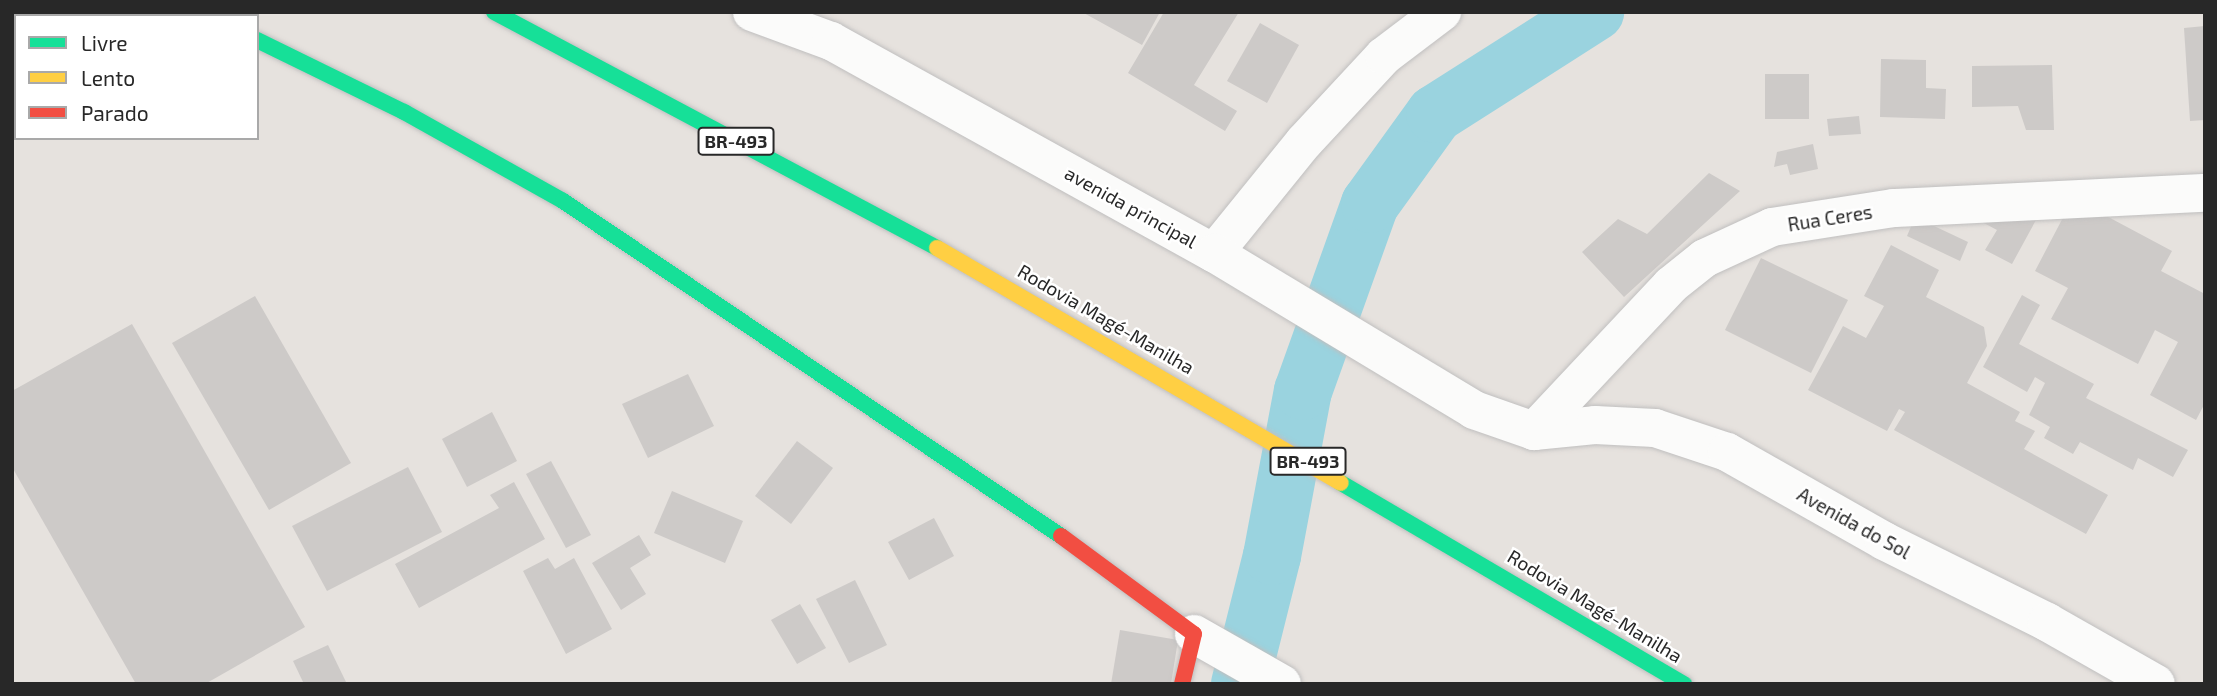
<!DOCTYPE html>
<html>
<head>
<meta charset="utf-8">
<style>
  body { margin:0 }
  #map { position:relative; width:2217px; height:696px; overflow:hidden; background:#e6e2de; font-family:"Exo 2",sans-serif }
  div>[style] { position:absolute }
  .canal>* { height:58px; margin:-29px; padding:0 29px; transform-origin:29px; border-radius:29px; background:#9ad3df }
  .building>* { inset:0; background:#cdcac8 }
  .roads { filter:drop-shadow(0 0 2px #c0bfbf) drop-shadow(0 0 2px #c0bfbf) }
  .street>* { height:38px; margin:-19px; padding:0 19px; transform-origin:19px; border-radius:19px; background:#fbfbfa }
  .fast>* { height:16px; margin:-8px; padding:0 8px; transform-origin:8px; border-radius:8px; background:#16e098 }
  .slow>* { height:16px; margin:-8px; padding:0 8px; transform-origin:8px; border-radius:8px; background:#ffcf43 }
  .jam>* { height:16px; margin:-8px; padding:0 8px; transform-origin:8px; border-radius:8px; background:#f24e42 }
  span { translate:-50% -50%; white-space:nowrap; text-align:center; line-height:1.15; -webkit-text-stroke:5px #fff; paint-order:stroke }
  .shield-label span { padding:2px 5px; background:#fff; border:2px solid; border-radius:5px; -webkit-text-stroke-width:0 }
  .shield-label { font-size:18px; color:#282828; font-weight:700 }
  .street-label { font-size:19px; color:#282828 }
  .frame { position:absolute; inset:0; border:14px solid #282828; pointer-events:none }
  .legend { position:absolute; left:14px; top:14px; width:245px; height:126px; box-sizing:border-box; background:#fff; border:2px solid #a9a9a9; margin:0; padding:9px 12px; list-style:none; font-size:21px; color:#282828 }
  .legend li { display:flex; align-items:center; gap:14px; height:35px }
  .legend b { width:35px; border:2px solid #a9a9a9 }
</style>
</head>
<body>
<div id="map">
  <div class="canal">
    <div style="left:1240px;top:684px;width:132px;rotate:-76deg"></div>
    <div style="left:1272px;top:556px;width:168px;rotate:-79.4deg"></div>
    <div style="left:1303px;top:391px;width:199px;rotate:-70.3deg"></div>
    <div style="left:1370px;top:204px;width:111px;rotate:-54.2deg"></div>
    <div style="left:1435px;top:114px;width:190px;rotate:-32.5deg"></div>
  </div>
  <div class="building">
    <div style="clip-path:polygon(12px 12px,60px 16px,16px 16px,16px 73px)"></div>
    <div style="clip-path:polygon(1082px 12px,1160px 12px,1142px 45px)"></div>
    <div style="clip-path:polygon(1164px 12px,1239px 12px,1194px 85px,1237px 111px,1225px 131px,1128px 73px)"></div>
    <div style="clip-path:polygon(1260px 23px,1299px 45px,1267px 103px,1227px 81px)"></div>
    <div style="clip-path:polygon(2205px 26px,2205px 120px,2190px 121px,2184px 28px)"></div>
    <div style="clip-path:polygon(1881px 59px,1926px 60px,1926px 88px,1946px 89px,1945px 119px,1880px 117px)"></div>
    <div style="clip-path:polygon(2052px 65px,2054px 130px,2026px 130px,2018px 106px,1972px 107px,1972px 66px)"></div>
    <div style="clip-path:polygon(1765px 74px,1809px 74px,1809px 119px,1765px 119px)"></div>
    <div style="clip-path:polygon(1859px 116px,1861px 134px,1829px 136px,1827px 119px)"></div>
    <div style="clip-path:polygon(1813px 144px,1818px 169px,1790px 175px,1787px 164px,1774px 167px,1777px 152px)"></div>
    <div style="clip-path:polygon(1709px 173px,1740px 191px,1624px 297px,1582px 252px,1618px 219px,1647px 234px)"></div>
    <div style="clip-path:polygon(2068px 208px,2097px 211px,2172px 251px,2161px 271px,2205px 294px,2205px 403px,2196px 420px,2150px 395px,2178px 342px,2155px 330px,2138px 364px,2051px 319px,2068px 288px,2035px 271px)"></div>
    <div style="clip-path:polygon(2042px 209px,2012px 264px,1985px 250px,1997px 230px,1982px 222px)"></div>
    <div style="clip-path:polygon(1915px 217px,1968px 242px,1960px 261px,1907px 236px)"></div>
    <div style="clip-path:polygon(1891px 245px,1939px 270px,1926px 297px,1984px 327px,1987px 346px,1967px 383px,2020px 412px,2015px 421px,2035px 431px,2024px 449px,2108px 495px,2086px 534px,1894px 430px,1905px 412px,1899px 409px,1887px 431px,1808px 390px,1843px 326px,1866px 338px,1884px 306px,1864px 296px)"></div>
    <div style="clip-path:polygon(1761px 258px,1848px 300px,1811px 373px,1725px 330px)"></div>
    <div style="clip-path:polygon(2022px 295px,2040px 305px,2019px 344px,2094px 384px,2086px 398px,2188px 450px,2173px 477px,2138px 458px,2133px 470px,2080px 442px,2073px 454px,2044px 438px,2050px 427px,2029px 415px,2045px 383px,2035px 377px,2027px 392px,1983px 367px)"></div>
    <div style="clip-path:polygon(255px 296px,351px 463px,269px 510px,172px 343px)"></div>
    <div style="clip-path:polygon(132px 324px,305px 627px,205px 684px,136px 684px,12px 467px,12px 391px)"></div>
    <div style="clip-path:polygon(688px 374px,714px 426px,648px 458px,622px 404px)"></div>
    <div style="clip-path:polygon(492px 412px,517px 461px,467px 487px,442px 439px)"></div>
    <div style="clip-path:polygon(797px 441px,833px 468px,791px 524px,755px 496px)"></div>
    <div style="clip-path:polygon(551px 461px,591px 535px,566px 548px,526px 474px)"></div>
    <div style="clip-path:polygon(408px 467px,442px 532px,327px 591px,292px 526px)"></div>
    <div style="clip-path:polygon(514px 482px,545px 539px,419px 608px,395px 564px,499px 508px,490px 495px)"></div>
    <div style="clip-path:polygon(672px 491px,743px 521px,725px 563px,654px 533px)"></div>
    <div style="clip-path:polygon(934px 518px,954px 556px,909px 580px,888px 542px)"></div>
    <div style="clip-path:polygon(639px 535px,651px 555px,630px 568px,646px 594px,621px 610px,592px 563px)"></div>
    <div style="clip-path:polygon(548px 558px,555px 569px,574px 558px,612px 629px,566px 654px,523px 571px)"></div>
    <div style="clip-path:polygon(855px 580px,887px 645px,849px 663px,816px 599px)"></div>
    <div style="clip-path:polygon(800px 604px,826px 648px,797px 664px,771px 620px)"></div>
    <div style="clip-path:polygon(1120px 630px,1178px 640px,1171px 684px,1111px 684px)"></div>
    <div style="clip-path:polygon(328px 645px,347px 684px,304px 684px,293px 661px)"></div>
  </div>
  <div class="roads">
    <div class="street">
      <div style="left:201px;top:12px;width:8px;rotate:30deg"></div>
      <div style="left:752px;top:12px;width:84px;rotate:20.2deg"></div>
      <div style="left:831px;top:41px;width:438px;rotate:29deg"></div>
      <div style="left:1214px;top:253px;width:143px;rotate:-51deg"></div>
      <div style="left:1304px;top:142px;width:117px;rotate:-47.1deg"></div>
      <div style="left:1384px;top:56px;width:73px;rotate:-37.2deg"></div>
      <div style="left:1214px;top:253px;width:304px;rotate:31.1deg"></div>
      <div style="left:1474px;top:410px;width:64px;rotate:19.3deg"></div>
      <div style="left:1534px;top:431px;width:61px;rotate:-5.6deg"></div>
      <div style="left:1595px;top:425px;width:60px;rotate:2.9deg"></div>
      <div style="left:1655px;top:428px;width:76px;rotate:18.4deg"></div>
      <div style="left:1727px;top:452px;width:180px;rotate:29.5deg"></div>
      <div style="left:1884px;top:541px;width:182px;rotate:26.4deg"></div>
      <div style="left:2047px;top:622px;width:125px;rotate:29.6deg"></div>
      <div style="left:1534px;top:431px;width:200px;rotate:-46.8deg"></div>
      <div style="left:1671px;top:285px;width:43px;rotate:-38.5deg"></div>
      <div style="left:1705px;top:258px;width:74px;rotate:-24.8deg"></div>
      <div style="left:1772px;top:227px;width:123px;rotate:-8.9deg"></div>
      <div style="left:1894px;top:208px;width:311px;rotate:-2.8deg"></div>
      <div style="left:1194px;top:634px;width:101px;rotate:29.6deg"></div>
    </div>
    <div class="fast">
      <div style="left:494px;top:12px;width:502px;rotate:28.05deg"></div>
      <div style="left:257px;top:40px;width:164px;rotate:26.1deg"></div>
      <div style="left:404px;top:112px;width:182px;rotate:29.2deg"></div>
      <div style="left:563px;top:201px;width:600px;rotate:33.93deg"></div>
      <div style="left:1341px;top:483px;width:398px;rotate:30.4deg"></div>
    </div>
    <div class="slow">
      <div style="left:937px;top:248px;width:467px;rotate:30.2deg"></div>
    </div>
    <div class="jam">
      <div style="left:1061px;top:536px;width:165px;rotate:36.4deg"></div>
      <div style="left:1194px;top:634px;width:51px;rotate:103.5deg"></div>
    </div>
  </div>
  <div class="shield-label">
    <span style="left:736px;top:141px">BR-493</span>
    <span style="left:1308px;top:461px">BR-493</span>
  </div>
  <div class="street-label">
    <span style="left:1131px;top:207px;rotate:29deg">avenida principal</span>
    <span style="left:1830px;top:218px;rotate:-9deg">Rua Ceres</span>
    <span style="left:1106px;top:319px;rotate:30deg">Rodovia Magé-Manilha</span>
    <span style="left:1854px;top:523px;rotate:29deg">Avenida do Sol</span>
    <span style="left:1595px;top:606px;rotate:31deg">Rodovia Magé-Manilha</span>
  </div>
  <div class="frame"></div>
  <ul class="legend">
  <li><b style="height:9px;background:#16e098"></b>Livre</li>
  <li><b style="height:9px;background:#ffcf43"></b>Lento</li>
  <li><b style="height:9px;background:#f24e42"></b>Parado</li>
  </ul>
</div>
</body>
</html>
